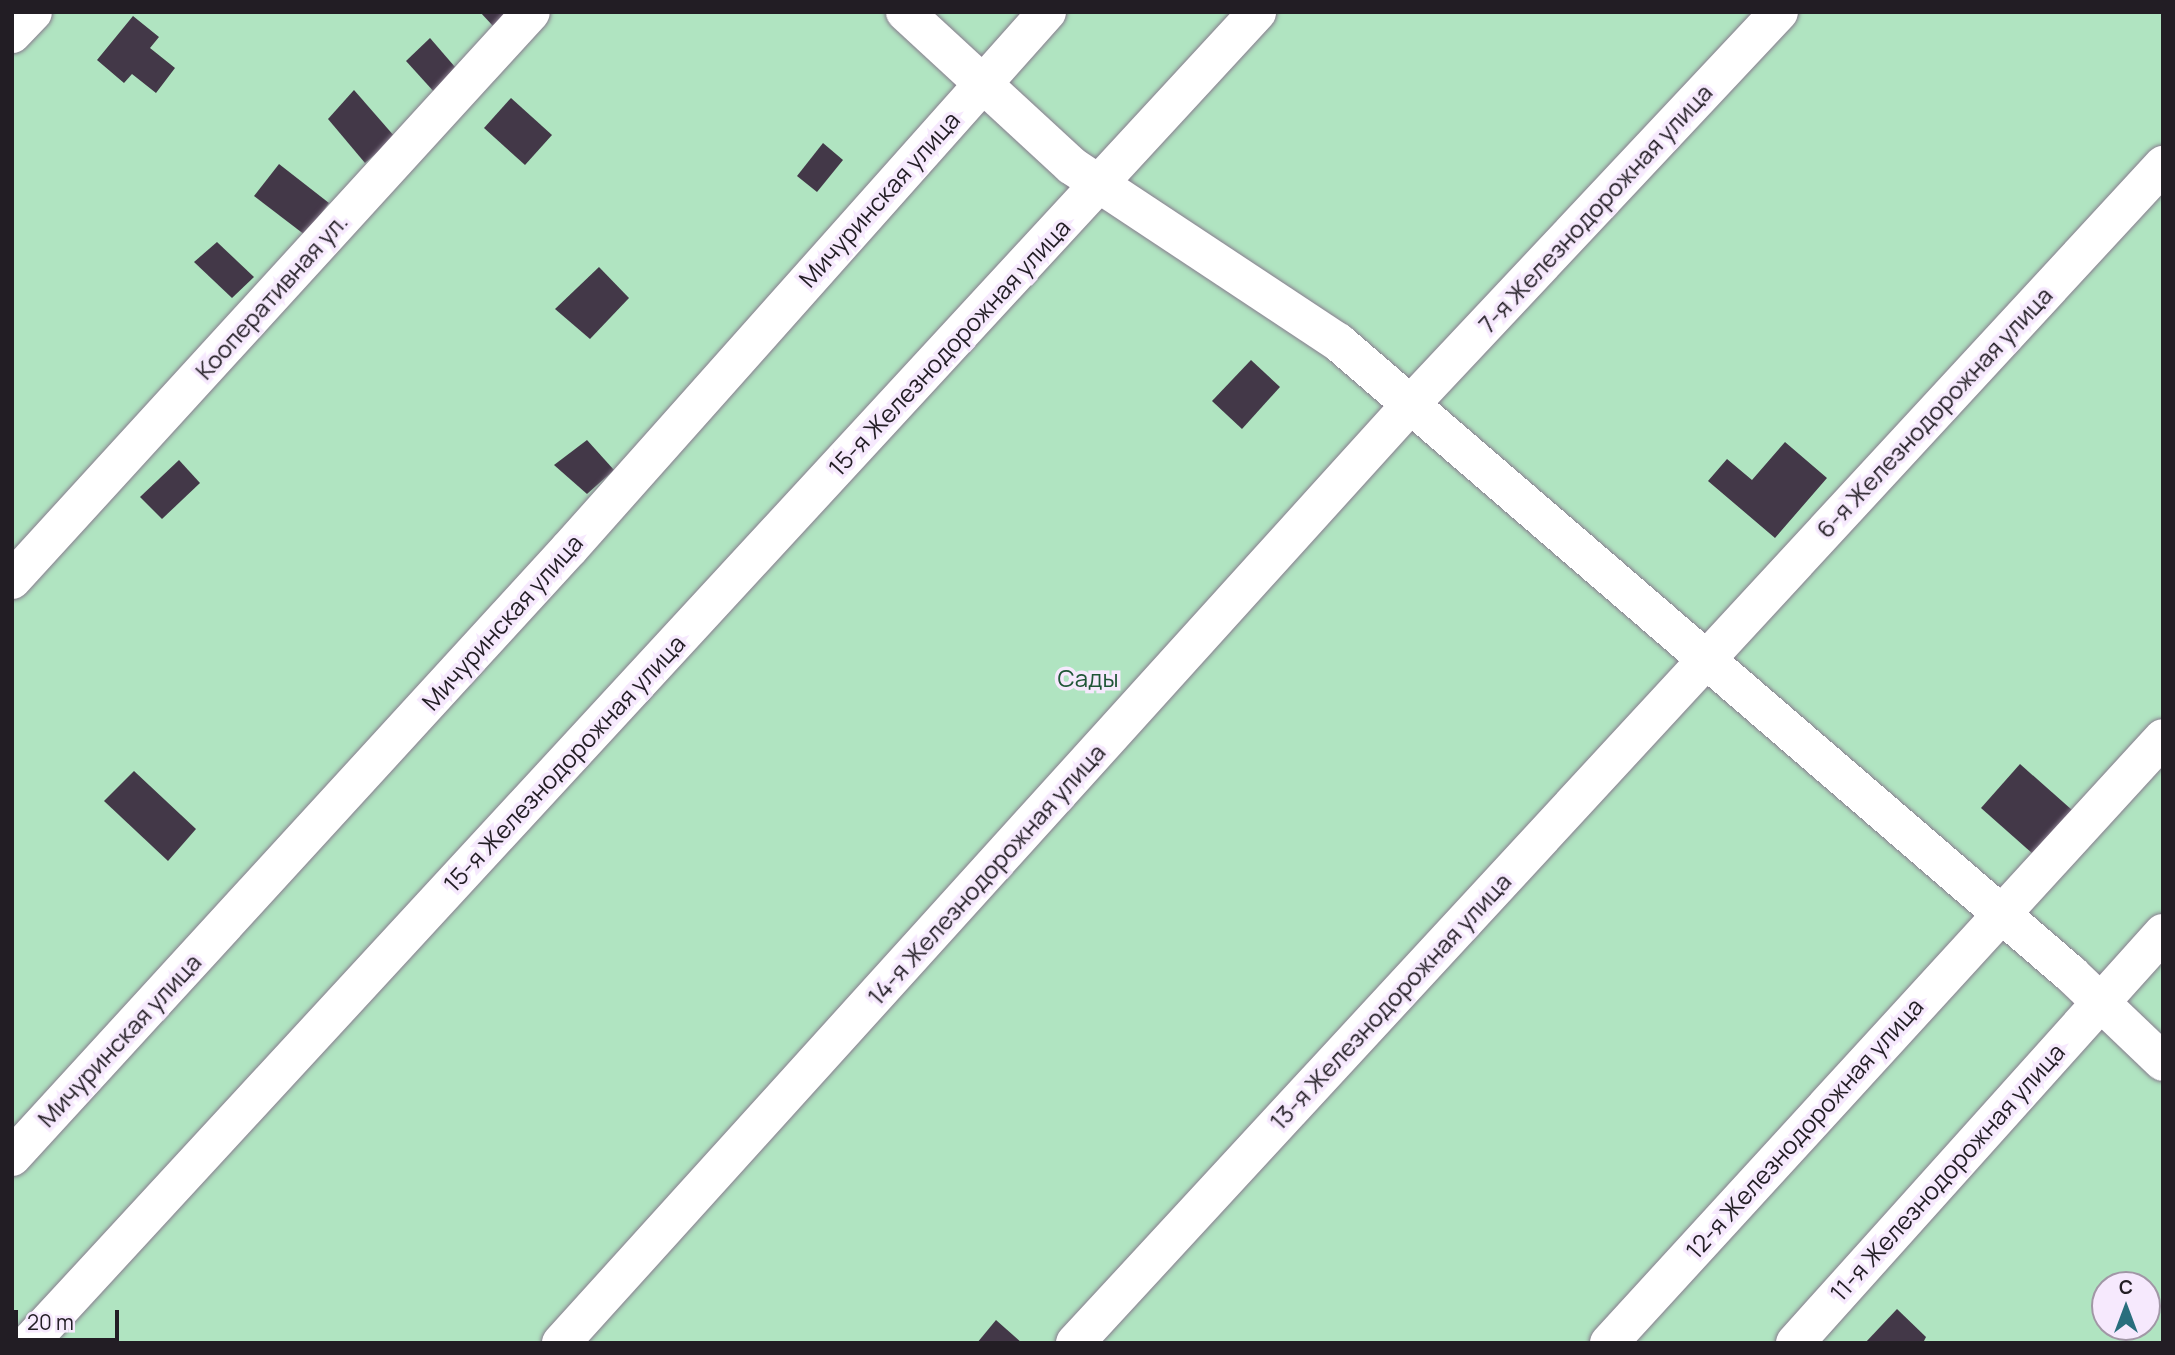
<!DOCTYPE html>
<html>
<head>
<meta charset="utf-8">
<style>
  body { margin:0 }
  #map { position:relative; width:2175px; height:1355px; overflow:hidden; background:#f6e9fd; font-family:Manrope,sans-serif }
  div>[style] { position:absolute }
  .green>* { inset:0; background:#b0e4c1 }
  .building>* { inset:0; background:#433848 }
  .roads { filter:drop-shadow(0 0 2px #877b8d) drop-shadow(0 0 2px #877b8d) }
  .minor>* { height:38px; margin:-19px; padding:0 19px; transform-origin:19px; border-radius:19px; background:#fff }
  span { translate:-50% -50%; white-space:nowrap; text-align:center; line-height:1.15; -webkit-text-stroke:7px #f6e9fd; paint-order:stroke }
  .street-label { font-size:24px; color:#221d24 }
  .park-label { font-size:24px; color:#1f5536 }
  .frame { position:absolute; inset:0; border:14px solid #221d24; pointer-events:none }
  .north { position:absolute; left:2091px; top:1271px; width:70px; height:70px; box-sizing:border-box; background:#f6e9fd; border:2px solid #a197a6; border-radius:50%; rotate:0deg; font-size:19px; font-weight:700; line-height:28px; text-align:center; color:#221d24 }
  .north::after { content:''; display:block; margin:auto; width:24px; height:32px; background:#296e7d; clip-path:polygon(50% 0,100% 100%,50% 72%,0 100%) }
  .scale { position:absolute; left:14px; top:1310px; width:105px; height:32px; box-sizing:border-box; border:4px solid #221d24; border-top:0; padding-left:9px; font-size:21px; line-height:24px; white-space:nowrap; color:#221d24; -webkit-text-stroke:5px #f6e9fd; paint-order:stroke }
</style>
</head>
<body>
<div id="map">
  <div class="green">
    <div style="clip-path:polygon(evenodd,12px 12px,2163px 12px,2163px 1343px,12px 1343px,12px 12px,2105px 1285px,2147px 1285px,2147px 1327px,2105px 1327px,2105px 1285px)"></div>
  </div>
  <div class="building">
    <div style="clip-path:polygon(480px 12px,507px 12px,493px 26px)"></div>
    <div style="clip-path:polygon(133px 16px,159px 37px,150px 48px,175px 68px,156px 93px,132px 74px,124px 83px,97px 60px)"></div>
    <div style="clip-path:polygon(430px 38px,455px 67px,435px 93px,406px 61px)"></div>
    <div style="clip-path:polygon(354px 90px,395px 137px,365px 163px,328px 119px)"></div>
    <div style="clip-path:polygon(511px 98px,552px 135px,525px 165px,484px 128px)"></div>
    <div style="clip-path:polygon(823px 143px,843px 160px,817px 192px,797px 176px)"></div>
    <div style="clip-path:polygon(279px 164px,329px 203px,305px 235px,254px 196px)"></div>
    <div style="clip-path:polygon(217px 242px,254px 277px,232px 298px,194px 262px)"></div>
    <div style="clip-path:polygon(599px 267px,629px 298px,590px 339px,555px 309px)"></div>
    <div style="clip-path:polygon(1251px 360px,1280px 387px,1242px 429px,1212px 401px)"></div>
    <div style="clip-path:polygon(587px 440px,614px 470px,587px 494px,554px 465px)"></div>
    <div style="clip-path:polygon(1785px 442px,1827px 478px,1775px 538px,1708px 481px,1727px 459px,1752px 480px)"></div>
    <div style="clip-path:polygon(179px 460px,200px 483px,162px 519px,140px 497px)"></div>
    <div style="clip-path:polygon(2020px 764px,2072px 810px,2033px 854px,1981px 808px)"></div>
    <div style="clip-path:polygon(134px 771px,196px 829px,168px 861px,104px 801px)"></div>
    <div style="clip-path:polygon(1897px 1309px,1926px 1337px,1923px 1343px,1865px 1343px)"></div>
    <div style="clip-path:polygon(996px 1320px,1022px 1343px,977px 1343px)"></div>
  </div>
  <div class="roads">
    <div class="minor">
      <div style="left:905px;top:12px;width:227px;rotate:42.7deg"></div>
      <div style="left:1072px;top:166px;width:319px;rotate:33.5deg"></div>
      <div style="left:1338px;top:342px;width:968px;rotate:40.77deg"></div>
      <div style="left:2071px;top:974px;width:127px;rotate:43.7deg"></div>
      <div style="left:12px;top:34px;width:30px;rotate:-46deg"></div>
      <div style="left:12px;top:580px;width:769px;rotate:-47.58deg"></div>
      <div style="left:12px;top:1157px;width:825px;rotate:-47.51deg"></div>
      <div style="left:569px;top:549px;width:719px;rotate:-48.33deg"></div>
      <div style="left:29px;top:1343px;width:1811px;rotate:-47.3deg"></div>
      <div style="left:561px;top:1343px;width:1265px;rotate:-47.85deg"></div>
      <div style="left:1410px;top:405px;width:539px;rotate:-46.8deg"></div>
      <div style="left:1075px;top:1343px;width:1604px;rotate:-47.27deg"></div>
      <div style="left:1609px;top:1343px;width:820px;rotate:-47.52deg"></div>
      <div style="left:1795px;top:1343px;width:551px;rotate:-48.09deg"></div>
    </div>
  </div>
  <div class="street-label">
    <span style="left:879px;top:199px;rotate:-48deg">Мичуринская улица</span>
    <span style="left:1595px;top:208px;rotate:-47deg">7-я Железнодорожная улица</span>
    <span style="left:271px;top:296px;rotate:-48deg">Кооперативная ул.</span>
    <span style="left:949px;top:347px;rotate:-47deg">15-я Железнодорожная улица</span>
    <span style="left:1934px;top:412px;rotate:-47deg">6-я Железнодорожная улица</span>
    <span style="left:502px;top:622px;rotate:-48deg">Мичуринская улица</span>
    <span style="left:564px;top:763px;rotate:-47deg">15-я Железнодорожная улица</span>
    <span style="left:986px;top:874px;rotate:-48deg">14-я Железнодорожная улица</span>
    <span style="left:1390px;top:1001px;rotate:-47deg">13-я Железнодорожная улица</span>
    <span style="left:119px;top:1040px;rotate:-47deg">Мичуринская улица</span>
    <span style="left:1804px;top:1128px;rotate:-48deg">12-я Железнодорожная улица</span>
    <span style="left:1947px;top:1172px;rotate:-48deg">11-я Железнодорожная улица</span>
  </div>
  <div class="park-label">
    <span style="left:1088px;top:678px">Сады</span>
  </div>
  <div class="frame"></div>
  <div class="north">С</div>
  <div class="scale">20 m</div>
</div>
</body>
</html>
